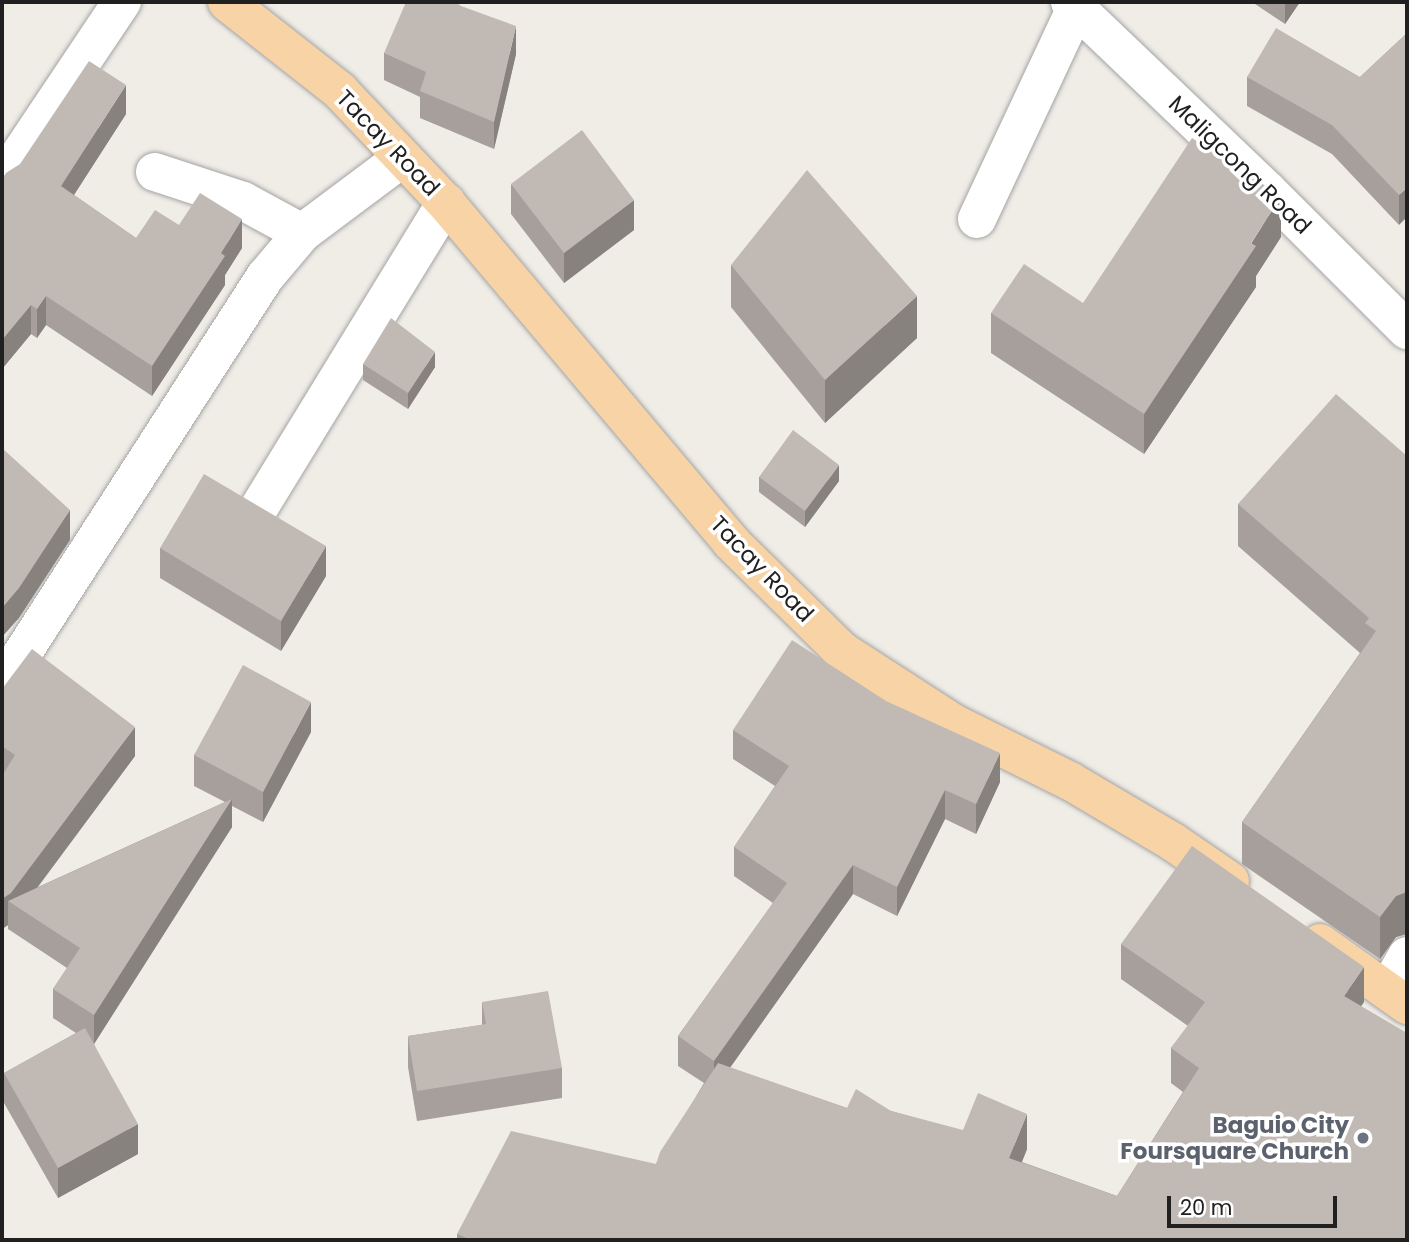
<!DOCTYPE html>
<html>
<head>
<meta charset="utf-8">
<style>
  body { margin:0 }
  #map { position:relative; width:1409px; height:1242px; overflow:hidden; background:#f0ede7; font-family:Poppins,sans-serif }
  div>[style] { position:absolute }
  .roads { filter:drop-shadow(0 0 2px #a4a4a4) drop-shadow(0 0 2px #a4a4a4) }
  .minor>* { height:38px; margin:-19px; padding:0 19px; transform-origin:19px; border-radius:19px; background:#fff }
  .major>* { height:38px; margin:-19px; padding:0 19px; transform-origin:19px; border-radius:19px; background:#f8d3a5 }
  .wall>* { inset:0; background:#a69f9b }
  .shaded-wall>* { inset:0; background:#87827e }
  .building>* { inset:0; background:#c1b9b4 }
  .dots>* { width:19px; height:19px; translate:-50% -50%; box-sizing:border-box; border:4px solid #fff; border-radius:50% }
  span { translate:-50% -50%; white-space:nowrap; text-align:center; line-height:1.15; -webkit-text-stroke:7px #fff; paint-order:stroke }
  .street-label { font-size:23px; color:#202020 }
  .worship-label { font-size:23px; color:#5b616d; font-weight:700 }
  .right { translate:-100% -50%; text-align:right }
  .frame { position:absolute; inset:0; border:4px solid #202020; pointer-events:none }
  .scale { position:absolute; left:1167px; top:1196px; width:170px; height:32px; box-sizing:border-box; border:4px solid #202020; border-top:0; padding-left:9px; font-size:21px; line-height:24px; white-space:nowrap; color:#202020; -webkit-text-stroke:5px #fff; paint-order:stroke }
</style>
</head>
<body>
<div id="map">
  <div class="roads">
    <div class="minor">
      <div style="left:1070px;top:2px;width:274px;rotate:43.7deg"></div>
      <div style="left:1268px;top:191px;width:197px;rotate:45deg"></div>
      <div style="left:155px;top:172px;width:93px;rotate:18.2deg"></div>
      <div style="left:243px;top:201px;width:67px;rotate:28.5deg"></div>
      <div style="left:2px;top:181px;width:216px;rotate:-56.2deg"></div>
      <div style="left:977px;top:219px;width:233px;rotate:-64.9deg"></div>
      <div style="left:260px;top:506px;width:356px;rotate:-58.5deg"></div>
      <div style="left:2px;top:685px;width:485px;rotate:-57.2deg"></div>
      <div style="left:265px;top:277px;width:57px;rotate:-49.9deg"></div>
      <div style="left:302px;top:233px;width:124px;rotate:-36.8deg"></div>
      <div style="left:1388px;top:989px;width:38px;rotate:-60deg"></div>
    </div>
    <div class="major">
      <div style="left:227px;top:2px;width:144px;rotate:38.2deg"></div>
      <div style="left:340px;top:91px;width:154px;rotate:46.6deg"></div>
      <div style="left:446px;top:203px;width:443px;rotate:49.9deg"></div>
      <div style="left:731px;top:542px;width:156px;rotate:44.5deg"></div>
      <div style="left:842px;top:651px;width:135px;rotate:32.9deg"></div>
      <div style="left:955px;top:724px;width:128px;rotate:26.4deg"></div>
      <div style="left:1070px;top:781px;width:120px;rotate:30.6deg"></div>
      <div style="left:1173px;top:842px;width:69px;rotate:34.4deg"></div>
      <div style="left:1320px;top:943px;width:107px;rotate:35.5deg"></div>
    </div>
  </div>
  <div class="wall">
    <div style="clip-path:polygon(1252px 2px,1300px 2px,1285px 24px)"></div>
    <div style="clip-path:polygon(1407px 33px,1399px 225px,1332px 154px,1247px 106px,1247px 77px,1360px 77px)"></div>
    <div style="clip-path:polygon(384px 53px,516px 54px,494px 149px,420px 118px,420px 97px,384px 80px)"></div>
    <div style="clip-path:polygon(126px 114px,74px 195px,136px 238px,179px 225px,242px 248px,225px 275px,225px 285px,152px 396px,46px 325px,37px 338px,31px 334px,2px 369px,2px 179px)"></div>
    <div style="clip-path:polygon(511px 184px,634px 230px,564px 283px,511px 214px)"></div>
    <div style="clip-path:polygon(1281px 237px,1256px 276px,1256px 287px,1144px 454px,991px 353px,991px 313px,1083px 303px)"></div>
    <div style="clip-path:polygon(731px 265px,917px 338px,825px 423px,731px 307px)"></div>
    <div style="clip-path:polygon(363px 364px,435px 367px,408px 409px,363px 380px)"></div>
    <div style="clip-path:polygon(1407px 456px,1407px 934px,1396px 937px,1380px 959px,1242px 864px,1242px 822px,1360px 653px,1238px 546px,1238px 504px)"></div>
    <div style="clip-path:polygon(759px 477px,839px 481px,805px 527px,759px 492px)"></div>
    <div style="clip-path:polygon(160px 548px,326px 576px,281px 651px,160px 578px)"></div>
    <div style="clip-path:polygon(2px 689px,135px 756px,38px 887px,225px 802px,194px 786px,194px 755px,311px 732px,263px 822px,232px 806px,232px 827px,94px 1044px,138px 1154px,58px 1198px,4px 1103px,4px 1073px,76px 1033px,53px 1018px,53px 989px,67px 968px,8px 929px,8px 925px,2px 929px)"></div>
    <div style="clip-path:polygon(733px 730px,1000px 782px,976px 834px,945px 819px,897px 916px,853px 894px,730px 1068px,847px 1108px,891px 1111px,1027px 1149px,1022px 1162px,1117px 1196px,1183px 1092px,1171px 1083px,1171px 1048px,1188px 1026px,1121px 979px,1121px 944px,1364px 1002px,1361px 1006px,1407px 1240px,457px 1240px,457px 1234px,656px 1164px,704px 1083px,678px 1066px,678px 1036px,773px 903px,734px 876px,734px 847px,775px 786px,733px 759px)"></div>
    <div style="clip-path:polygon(482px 1002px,562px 1068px,562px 1098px,417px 1121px,408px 1067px,408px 1036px,482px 1025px)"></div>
  </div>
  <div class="shaded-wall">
    <div style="clip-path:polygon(1285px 2px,1300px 2px,1285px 24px)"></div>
    <div style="clip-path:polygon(516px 26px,516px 54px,494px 149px,494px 122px)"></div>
    <div style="clip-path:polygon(126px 85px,126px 114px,61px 215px,61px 186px)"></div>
    <div style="clip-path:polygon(1407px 188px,1407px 217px,1399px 225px,1399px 195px)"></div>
    <div style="clip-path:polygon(1281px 196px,1281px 237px,1256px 276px,1256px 287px,1144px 454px,1144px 414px)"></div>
    <div style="clip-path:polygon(634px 200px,634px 230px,564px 283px,564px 253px)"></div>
    <div style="clip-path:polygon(242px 219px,242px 248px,225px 275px,225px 285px,152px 396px,152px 366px)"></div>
    <div style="clip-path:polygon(46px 296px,46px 325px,37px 338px,37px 309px)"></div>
    <div style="clip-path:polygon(917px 296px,917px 338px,825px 423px,825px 380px)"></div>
    <div style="clip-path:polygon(31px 305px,31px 334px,2px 369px,2px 340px)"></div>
    <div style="clip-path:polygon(435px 352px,435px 367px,408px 409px,408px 393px)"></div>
    <div style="clip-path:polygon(839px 465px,839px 481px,805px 527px,805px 511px)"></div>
    <div style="clip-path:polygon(70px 510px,70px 540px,19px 618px,2px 637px,2px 608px)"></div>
    <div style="clip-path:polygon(326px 546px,326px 576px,281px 651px,281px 621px)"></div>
    <div style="clip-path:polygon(311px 702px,311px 732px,263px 822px,263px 792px)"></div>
    <div style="clip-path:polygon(135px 727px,135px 756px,21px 909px,8px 901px,8px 925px,2px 929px,2px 899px)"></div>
    <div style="clip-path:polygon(1000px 753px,1000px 782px,976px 834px,976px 804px)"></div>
    <div style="clip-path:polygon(945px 790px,945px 819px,897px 916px,897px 887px)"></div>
    <div style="clip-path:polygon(232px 799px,232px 827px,94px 1044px,94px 1015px)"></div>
    <div style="clip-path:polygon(853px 865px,853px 894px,714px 1090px,714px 1061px)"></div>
    <div style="clip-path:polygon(1406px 892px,1406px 934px,1396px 937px,1380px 959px,1380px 917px,1396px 896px)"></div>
    <div style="clip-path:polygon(1364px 967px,1364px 1002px,1344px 1031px,1344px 996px)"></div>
    <div style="clip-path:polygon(1027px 1114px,1027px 1149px,1009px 1193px,1009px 1158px)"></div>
    <div style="clip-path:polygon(138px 1124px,138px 1154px,58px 1198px,58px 1168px)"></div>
  </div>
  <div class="building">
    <div style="clip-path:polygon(406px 2px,455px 2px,461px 6px,516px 26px,494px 122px,420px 91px,426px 72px,384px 53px)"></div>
    <div style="clip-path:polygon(1276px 28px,1360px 77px,1407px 33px,1407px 188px,1399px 195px,1332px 125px,1247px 77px)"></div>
    <div style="clip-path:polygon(89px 61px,126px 85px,61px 186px,136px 238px,155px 210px,179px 225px,200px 193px,242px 219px,221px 253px,225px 256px,152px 366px,46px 296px,37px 309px,31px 305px,2px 340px,2px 179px,6px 173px,20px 164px)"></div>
    <div style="clip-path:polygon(582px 130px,634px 200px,564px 253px,511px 184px)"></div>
    <div style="clip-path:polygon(1192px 138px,1281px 196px,1251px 243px,1256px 246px,1144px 414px,991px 313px,1024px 264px,1083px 303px)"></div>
    <div style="clip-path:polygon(807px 170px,917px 296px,825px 380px,731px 265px)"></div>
    <div style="clip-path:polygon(391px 318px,435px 352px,408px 393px,363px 364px)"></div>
    <div style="clip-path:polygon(1336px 394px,1407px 456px,1407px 892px,1396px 896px,1380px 917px,1242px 822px,1376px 631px,1365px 623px,1369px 618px,1238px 504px)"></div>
    <div style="clip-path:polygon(793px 430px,839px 465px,805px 511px,759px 477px)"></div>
    <div style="clip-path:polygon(2px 448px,70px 510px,19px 588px,2px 608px)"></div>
    <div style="clip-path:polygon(204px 474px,326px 546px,281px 621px,160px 548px)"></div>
    <div style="clip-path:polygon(792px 640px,886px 701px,1000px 753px,976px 804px,945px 790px,897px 887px,853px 865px,714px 1061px,678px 1036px,787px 883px,734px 847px,789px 766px,733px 730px)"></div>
    <div style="clip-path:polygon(32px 649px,135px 727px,11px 893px,2px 899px,2px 776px,15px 755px,2px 746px,2px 689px)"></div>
    <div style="clip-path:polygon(243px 665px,311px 702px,263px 792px,194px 755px)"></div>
    <div style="clip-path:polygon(232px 799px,94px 1015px,53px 989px,80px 948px,8px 901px)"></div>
    <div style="clip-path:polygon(1192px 846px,1364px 967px,1344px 996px,1407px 1033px,1407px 1240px,471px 1240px,457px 1234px,511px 1131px,656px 1164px,660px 1152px,718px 1063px,847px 1108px,856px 1089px,891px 1111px,963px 1130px,978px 1093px,1027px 1114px,1009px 1158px,1117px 1196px,1199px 1068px,1171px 1048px,1205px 1002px,1121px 944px)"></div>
    <div style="clip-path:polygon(548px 991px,562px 1068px,417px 1091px,408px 1036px,486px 1024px,482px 1002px)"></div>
    <div style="clip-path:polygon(85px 1028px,138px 1124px,58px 1168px,4px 1073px)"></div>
  </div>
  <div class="dots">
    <div style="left:1363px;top:1138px;background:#6b7280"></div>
  </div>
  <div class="street-label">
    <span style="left:388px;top:143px;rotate:46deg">Tacay Road</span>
    <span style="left:1240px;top:165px;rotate:44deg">Maligcong Road</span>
    <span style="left:762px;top:569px;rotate:46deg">Tacay Road</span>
  </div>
  <div class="worship-label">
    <span class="right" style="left:1349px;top:1138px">Baguio City<br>Foursquare Church</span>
  </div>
  <div class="frame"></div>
  <div class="scale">20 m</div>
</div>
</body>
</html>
